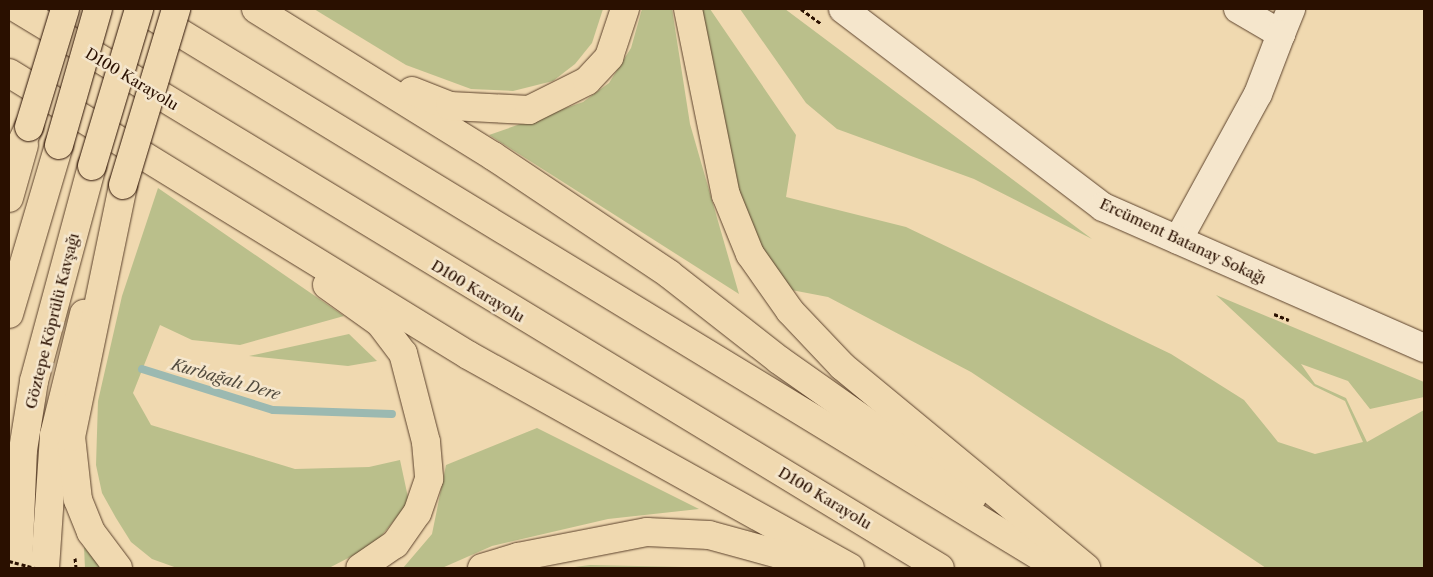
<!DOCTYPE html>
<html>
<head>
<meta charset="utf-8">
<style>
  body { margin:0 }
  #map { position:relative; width:1433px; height:577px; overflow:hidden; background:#f0d9b0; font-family:"Libre Caslon Text",serif }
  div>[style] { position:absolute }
  .green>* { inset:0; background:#babf8b }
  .stream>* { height:8px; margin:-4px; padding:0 4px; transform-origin:4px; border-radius:4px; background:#9bb9b1 }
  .path>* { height:3px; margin-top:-1.5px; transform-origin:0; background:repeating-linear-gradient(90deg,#2a1000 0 4px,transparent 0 6.5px) }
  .roads { filter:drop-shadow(0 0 1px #5c422c) drop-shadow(0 0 1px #5c422c) }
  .street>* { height:28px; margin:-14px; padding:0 14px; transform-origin:14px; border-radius:14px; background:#f5e6cc }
  .secondary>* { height:28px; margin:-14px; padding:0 14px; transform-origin:14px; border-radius:14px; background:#f5e6cc }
  .primary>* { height:28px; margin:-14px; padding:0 14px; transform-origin:14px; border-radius:14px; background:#f0d9b0 }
  .highway>* { height:28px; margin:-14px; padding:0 14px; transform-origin:14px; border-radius:14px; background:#f0d9b0 }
  .path-bridge>* { height:3px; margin-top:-1.5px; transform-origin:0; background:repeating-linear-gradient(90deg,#2a1000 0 4px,transparent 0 6.5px) }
  .bridges { filter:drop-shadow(0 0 1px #2a1000) drop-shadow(0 0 1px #2a1000) }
  .primary-bridge>* { height:28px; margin:-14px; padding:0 14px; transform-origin:14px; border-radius:14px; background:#f0d9b0 }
  span { translate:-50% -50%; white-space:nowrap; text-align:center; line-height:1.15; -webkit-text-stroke:5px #f5e6cc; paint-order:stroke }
  .street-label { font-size:15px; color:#2a1000 }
  .water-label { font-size:16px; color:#524b3e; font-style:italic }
  .frame { position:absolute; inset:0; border:10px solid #2a1000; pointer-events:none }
</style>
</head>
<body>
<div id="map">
  <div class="green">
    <div style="clip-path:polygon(314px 9px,603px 9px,592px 43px,575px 64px,553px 81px,513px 91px,471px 89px,406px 65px)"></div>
    <div style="clip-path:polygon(642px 9px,672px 9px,690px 124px,739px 294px,489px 135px,583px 102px,609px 83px,631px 48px)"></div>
    <div style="clip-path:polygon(689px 9px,710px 9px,796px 135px,786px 197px,906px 227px,1171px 354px,1244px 400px,1278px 442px,1315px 454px,1363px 442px,1345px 401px,1314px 386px,1216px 295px,1424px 382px,1424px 397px,1370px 409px,1348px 381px,1301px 364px,1315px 384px,1346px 398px,1367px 442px,1424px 410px,1424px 568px,1266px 568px,971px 372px,828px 297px,781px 288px,749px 236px)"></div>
    <div style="clip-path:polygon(740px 9px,785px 9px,1092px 239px,974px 179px,837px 129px,806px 103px)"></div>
    <div style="clip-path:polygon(158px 188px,344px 316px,240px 345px,192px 340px,160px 325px,133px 393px,151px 425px,295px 469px,369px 467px,400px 460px,409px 502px,375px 544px,329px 568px,177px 568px,152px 559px,131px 542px,116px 518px,102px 493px,96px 465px,98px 401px,122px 296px)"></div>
    <div style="clip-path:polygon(349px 334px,377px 361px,348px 366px,249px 356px)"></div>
    <div style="clip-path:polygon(537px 428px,699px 509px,608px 519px,492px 546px,442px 568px,403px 568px,432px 534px,446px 465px)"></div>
    <div style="clip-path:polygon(84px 547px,101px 568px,85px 568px)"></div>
    <div style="clip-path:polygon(590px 565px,685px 567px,711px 568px,567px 568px)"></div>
  </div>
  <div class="stream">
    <div style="left:142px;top:369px;width:137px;rotate:17.4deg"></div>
    <div style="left:273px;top:410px;width:119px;rotate:1.9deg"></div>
  </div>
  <div class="path">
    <div style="left:801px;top:9px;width:24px;rotate:36deg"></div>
    <div style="left:1274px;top:314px;width:16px;rotate:22deg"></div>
    <div style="left:75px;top:558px;width:10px;rotate:84deg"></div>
  </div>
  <div class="roads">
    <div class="street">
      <div style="left:1238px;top:9px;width:50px;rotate:30.2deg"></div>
      <div style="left:1281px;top:34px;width:27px;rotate:-68deg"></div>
      <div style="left:1178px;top:240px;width:166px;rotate:-61.3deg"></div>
      <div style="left:1258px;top:94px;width:64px;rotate:-69deg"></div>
    </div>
    <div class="secondary">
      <div style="left:843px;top:9px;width:327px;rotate:37.3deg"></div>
      <div style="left:1103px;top:207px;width:351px;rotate:23.7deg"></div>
    </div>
    <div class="primary">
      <div style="left:9px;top:198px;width:55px;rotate:-74.2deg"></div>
      <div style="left:9px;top:314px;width:176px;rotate:-73.5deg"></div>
      <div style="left:18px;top:568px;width:118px;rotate:-87.6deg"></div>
      <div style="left:23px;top:450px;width:70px;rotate:-80.9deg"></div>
      <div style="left:34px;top:381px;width:223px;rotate:-74.9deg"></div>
      <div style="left:45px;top:568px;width:133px;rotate:-86.1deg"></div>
      <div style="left:54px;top:435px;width:125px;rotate:-76.1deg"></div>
    </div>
    <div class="highway">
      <div style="left:18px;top:9px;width:1078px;rotate:31.23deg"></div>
      <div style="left:141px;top:9px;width:1075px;rotate:31.34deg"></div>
      <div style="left:256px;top:9px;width:279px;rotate:31.8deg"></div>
      <div style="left:493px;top:156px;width:212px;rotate:33.8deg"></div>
      <div style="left:669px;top:274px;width:140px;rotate:38deg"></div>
      <div style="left:779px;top:360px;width:237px;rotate:35.2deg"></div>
      <div style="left:688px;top:9px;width:190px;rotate:78.5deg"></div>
      <div style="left:726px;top:195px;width:64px;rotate:67.9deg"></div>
      <div style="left:750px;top:254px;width:70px;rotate:54.9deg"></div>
      <div style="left:790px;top:311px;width:76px;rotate:46.6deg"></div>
      <div style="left:842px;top:366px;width:317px;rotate:39.6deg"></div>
      <div style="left:9px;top:73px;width:539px;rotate:31.57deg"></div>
      <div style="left:468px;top:355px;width:437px;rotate:29.1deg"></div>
      <div style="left:412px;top:91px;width:41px;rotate:21.5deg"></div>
      <div style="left:450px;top:106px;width:79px;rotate:2.9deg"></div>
      <div style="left:529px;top:110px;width:65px;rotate:-26.6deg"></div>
      <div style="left:587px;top:81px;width:33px;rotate:-47deg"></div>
      <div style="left:609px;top:57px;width:51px;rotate:-71.6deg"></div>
      <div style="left:9px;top:169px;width:47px;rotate:-64.5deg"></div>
      <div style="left:327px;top:285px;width:65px;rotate:35.6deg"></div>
      <div style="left:380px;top:323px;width:38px;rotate:53deg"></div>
      <div style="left:403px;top:353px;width:92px;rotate:75.5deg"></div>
      <div style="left:426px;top:442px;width:37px;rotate:85deg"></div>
      <div style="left:429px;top:479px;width:36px;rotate:109deg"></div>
      <div style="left:417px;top:513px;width:38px;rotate:125deg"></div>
      <div style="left:395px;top:544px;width:42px;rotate:145.6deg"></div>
      <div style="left:118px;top:568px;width:45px;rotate:-126.9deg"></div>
      <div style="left:91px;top:532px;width:35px;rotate:-112deg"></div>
      <div style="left:78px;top:500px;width:63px;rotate:-96.3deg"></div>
      <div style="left:71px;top:437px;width:257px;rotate:-78.3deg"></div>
      <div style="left:482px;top:568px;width:38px;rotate:-17deg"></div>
      <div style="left:518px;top:557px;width:131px;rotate:-11deg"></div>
      <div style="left:647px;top:532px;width:62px;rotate:2.8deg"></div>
      <div style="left:709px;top:535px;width:117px;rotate:15.3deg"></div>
    </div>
  </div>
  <div class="path-bridge">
    <div style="left:9px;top:561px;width:27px;rotate:15deg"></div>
  </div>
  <div class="bridges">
    <div class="primary-bridge">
      <div style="left:29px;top:127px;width:123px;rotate:-73deg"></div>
      <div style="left:59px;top:145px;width:141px;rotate:-74deg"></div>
      <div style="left:92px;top:166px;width:164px;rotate:-73.3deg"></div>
      <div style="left:123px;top:185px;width:184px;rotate:-73.2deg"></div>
    </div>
  </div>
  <div class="street-label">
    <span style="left:132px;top:79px;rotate:31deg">D100 Karayolu</span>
    <span style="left:1183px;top:241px;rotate:25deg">Ercüment Batanay Sokağı</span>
    <span style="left:478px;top:291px;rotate:31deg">D100 Karayolu</span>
    <span style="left:52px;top:321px;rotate:-76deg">Göztepe Köprülü Kavşağı</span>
    <span style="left:825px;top:498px;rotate:31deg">D100 Karayolu</span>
  </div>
  <div class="water-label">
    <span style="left:226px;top:379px;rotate:16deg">Kurbağalı Dere</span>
  </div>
  <div class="frame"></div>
</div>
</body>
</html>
